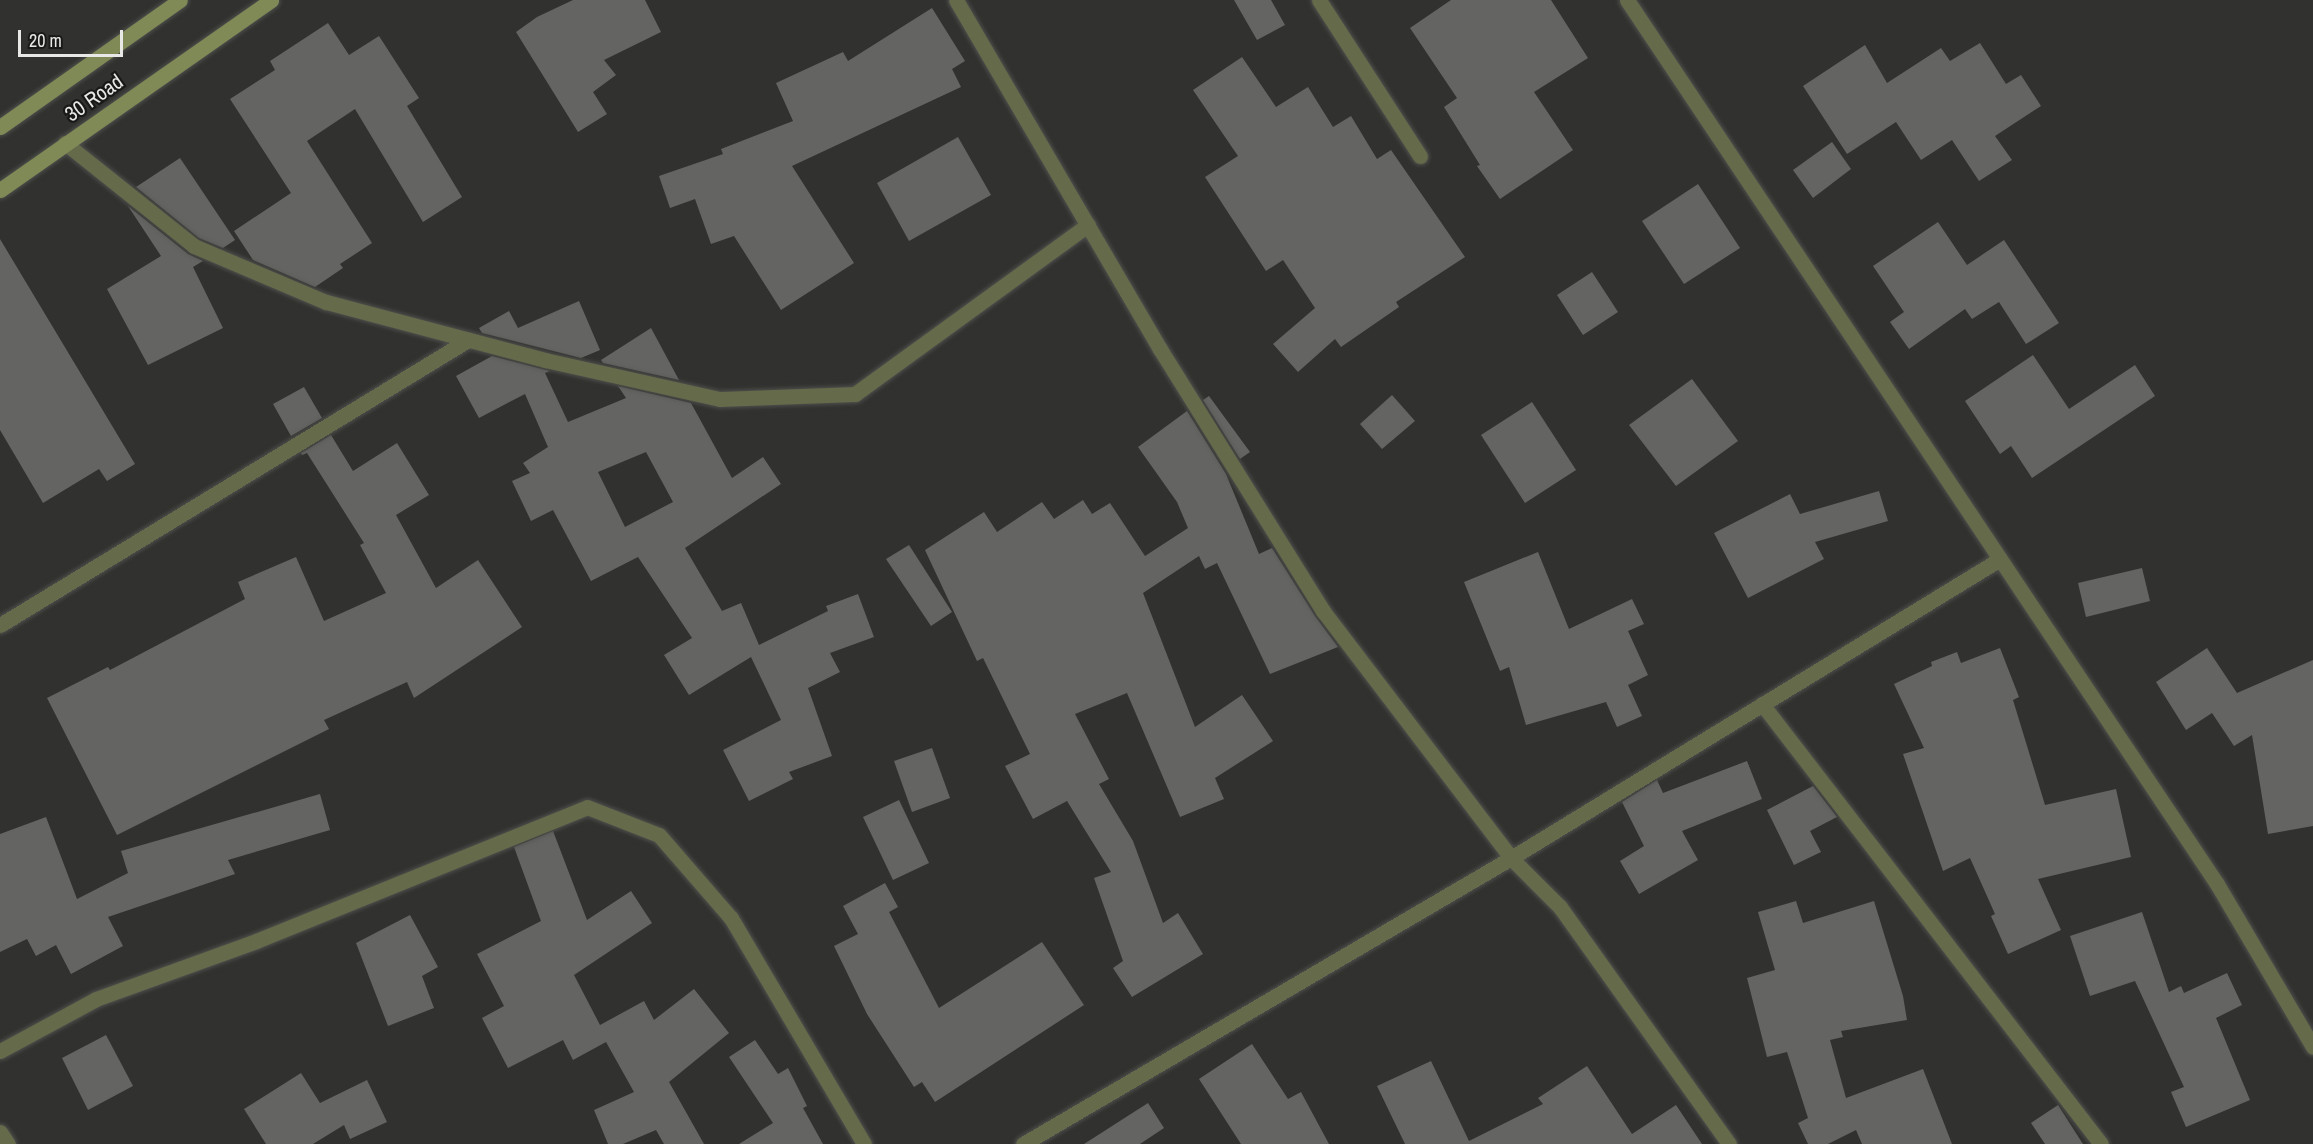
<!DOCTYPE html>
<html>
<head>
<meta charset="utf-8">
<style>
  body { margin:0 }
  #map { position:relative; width:2313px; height:1144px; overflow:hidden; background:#31322f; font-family:"Archivo Narrow",sans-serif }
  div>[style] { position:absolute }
  .building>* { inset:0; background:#646562 }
  .roads { filter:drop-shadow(0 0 2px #4e4f4c) drop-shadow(0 0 2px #4e4f4c) }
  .street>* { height:15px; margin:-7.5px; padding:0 7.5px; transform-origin:7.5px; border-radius:7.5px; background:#646a4a }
  .secondary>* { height:15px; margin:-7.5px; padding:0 7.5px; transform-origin:7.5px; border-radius:7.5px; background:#808a56 }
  span { translate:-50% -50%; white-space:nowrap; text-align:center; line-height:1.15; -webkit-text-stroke:4.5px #191918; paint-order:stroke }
  .street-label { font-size:21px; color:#e8e8e6 }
  .scale { position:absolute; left:18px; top:30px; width:105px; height:27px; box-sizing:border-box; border:3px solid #e8e8e6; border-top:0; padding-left:8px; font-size:18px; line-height:21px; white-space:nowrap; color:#e8e8e6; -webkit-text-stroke:4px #191918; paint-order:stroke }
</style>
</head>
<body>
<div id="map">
  <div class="building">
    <div style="clip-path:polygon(573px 0,645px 0,661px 32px,604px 60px,616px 75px,593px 92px,607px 114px,578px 132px,516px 32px,537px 17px)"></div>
    <div style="clip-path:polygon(1234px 0,1271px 0,1285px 25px,1257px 40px)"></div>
    <div style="clip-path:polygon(1451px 0,1551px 0,1588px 58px,1534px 92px,1573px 150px,1500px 199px,1477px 166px,1480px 165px,1444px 107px,1457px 98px,1410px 28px)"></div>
    <div style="clip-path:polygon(932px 8px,965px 61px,952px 69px,961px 87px,792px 166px,854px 263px,781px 310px,734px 236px,711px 244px,695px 199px,670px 208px,659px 176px,723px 154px,721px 149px,793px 121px,776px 83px,843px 52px,848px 61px)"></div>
    <div style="clip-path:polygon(328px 23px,349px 55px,379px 36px,419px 98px,407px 106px,462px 197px,423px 222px,355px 109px,307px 141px,372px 243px,340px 264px,343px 268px,315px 287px,253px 260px,234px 231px,291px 193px,230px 99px,275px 70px,270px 61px)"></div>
    <div style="clip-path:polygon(1980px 43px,2006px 84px,2021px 75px,2041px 106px,1995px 136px,2012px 160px,1979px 181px,1952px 140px,1921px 160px,1896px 122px,1847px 154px,1803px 86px,1865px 45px,1887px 83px,1941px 48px,1950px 61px)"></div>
    <div style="clip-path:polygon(1242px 57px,1276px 107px,1308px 87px,1333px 127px,1351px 116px,1377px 159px,1391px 150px,1465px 257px,1396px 302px,1399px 307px,1341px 347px,1335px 339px,1298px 372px,1273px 344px,1315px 308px,1283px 260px,1266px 271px,1205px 177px,1238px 156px,1193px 90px)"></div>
    <div style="clip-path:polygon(958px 137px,991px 195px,909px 241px,877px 183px)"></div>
    <div style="clip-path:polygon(1832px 142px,1851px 169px,1813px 198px,1793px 170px)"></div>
    <div style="clip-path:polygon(180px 158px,235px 240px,223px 248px,199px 238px,136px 187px)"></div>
    <div style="clip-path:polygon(1698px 184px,1740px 248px,1684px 284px,1642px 221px)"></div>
    <div style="clip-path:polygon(128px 206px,188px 254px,203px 261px,193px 267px,223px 328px,148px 365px,107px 289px,161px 256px)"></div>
    <div style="clip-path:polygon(1938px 222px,1967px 265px,2004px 240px,2059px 323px,2026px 344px,1999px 302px,1972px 319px,1965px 309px,1909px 349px,1890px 322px,1904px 312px,1873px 266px)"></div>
    <div style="clip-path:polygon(0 239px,135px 464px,107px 481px,99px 469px,43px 503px,0 430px)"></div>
    <div style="clip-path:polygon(1592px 272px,1618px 312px,1583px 335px,1557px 295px)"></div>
    <div style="clip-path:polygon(579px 301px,600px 350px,581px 358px,482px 333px,479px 328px,509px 311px,518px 328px)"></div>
    <div style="clip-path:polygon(651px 328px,679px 380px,603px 363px,601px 360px)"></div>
    <div style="clip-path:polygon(2033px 355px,2069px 409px,2135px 365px,2155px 396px,2032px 478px,2011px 446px,2000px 454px,1965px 401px)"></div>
    <div style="clip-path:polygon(evenodd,492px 356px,550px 371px,545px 373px,568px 422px,626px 398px,618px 386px,691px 403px,732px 478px,763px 457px,781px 484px,685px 548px,722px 611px,741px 603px,759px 645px,828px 611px,826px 606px,858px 594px,874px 637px,830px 653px,840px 672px,808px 688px,832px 756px,789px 772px,793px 779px,749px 801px,723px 750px,781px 720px,751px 657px,689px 695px,664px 655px,692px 638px,638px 557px,591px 581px,553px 510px,531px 521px,512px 481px,530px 473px,523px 463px,548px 447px,525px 394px,479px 418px,456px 376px,492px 356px,646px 452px,673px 502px,625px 527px,598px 472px,646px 452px)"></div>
    <div style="clip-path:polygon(1692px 379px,1738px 441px,1676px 486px,1629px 425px)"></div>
    <div style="clip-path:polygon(304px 387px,322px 418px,291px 436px,273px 404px)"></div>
    <div style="clip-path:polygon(1392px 395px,1415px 421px,1382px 449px,1360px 424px)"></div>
    <div style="clip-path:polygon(1209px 396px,1250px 452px,1240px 459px,1203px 400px)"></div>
    <div style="clip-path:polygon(1532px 402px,1576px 470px,1525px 503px,1481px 435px)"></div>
    <div style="clip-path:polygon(1187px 411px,1226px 474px,1259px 554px,1272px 548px,1315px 616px,1338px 647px,1270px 674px,1217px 563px,1205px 569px,1199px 556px,1143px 593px,1195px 727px,1242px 695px,1273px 741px,1215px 778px,1224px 799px,1180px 817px,1127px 693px,1075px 714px,1109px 779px,1099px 784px,1133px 841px,1163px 923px,1178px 913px,1203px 954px,1132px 997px,1113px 968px,1123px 961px,1094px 878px,1111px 872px,1067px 801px,1033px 819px,1005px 766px,1030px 754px,983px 658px,977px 661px,925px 550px,984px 512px,997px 532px,1042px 502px,1054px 519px,1083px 500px,1092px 514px,1110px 503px,1145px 556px,1188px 528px,1177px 502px,1138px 447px)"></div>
    <div style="clip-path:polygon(331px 435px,353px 471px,397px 443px,429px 495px,396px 515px,436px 588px,478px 560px,522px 627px,414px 698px,407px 682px,324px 720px,329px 729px,117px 835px,47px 698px,108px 667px,110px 670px,245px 599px,238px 582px,296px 557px,324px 621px,386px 593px,360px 545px,364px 543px,307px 453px,302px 455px,301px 453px)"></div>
    <div style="clip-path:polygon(1879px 491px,1888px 521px,1815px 542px,1824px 559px,1748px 598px,1714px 533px,1790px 494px,1800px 514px)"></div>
    <div style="clip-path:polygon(909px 545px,952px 612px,931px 626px,886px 559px)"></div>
    <div style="clip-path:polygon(1538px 552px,1569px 629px,1632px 599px,1644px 624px,1628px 631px,1648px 675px,1628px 685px,1642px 716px,1617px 727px,1606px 702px,1526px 725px,1509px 667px,1500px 671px,1464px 582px)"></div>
    <div style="clip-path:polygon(2142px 568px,2150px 601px,2086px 617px,2078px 583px)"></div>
    <div style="clip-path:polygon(2000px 648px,2019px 697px,2013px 700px,2045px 805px,2116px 789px,2131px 857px,2038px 879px,2061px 930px,2008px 954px,1991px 916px,1995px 914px,1970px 858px,1943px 871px,1903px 754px,1924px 748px,1894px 684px,1932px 666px,1931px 662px,1957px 652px,1961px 663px)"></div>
    <div style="clip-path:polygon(2207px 648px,2237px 693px,2313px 660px,2313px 826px,2268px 834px,2252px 735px,2234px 746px,2212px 713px,2186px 730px,2156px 682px)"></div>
    <div style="clip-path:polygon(932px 748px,950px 798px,912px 812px,894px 761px)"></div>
    <div style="clip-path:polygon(1747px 761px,1762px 799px,1682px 831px,1698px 860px,1639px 894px,1620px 861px,1644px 846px,1622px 802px,1657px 780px,1663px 793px)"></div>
    <div style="clip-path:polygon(1813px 786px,1837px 817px,1810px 831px,1821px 852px,1794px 865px,1767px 810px)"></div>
    <div style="clip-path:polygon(320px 794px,330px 830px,228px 860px,235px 874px,108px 917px,123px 946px,71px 974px,56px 945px,36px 956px,27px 939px,0 952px,0 834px,46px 817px,77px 899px,128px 873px,121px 851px)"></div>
    <div style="clip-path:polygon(899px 800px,929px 863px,893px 880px,863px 817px)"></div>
    <div style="clip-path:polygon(553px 831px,587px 920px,631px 891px,652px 923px,574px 975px,600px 1025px,644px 1001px,654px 1020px,694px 989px,729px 1033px,669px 1082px,704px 1144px,664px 1144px,656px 1130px,623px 1144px,608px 1144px,594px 1110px,634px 1092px,606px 1042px,573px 1060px,563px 1040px,508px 1068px,482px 1018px,504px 1006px,477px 954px,541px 921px,514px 847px)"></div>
    <div style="clip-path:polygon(885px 883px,898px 907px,889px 912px,939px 1008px,1042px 942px,1084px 1005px,935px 1102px,922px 1082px,914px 1087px,867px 1014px,834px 946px,858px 934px,843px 906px)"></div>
    <div style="clip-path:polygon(1796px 901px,1803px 923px,1874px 901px,1903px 996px,1907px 1020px,1841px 1031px,1843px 1037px,1830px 1040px,1846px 1098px,1923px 1069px,1952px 1144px,1862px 1144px,1856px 1130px,1828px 1144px,1808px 1144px,1798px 1123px,1808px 1118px,1787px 1052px,1767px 1057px,1747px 978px,1775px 970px,1758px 912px)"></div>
    <div style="clip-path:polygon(2142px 912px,2169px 992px,2181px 986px,2184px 993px,2227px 973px,2242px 1005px,2216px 1018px,2250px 1100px,2186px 1127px,2171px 1092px,2184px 1087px,2135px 981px,2090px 996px,2070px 936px)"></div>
    <div style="clip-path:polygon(410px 915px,438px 967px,422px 976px,434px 1008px,388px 1026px,356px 943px)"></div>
    <div style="clip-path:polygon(106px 1035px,133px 1086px,88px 1110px,62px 1058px)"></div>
    <div style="clip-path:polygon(755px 1040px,778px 1074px,788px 1068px,807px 1106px,803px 1108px,823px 1144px,739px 1144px,773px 1123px,729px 1057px)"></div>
    <div style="clip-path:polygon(1252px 1044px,1288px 1099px,1301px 1092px,1329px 1144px,1241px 1144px,1199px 1079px)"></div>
    <div style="clip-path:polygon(1431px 1061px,1469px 1141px,1543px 1104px,1538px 1098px,1587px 1066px,1632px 1134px,1676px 1105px,1702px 1144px,1405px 1144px,1377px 1086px)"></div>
    <div style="clip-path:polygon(301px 1073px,320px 1103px,367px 1080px,387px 1122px,350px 1139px,344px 1125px,313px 1144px,266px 1144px,244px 1109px)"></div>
    <div style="clip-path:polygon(1148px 1103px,1164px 1128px,1140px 1144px,1084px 1144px)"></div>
    <div style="clip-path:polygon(2058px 1105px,2083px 1144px,2045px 1144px,2031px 1123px)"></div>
  </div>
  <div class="roads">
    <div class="street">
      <div style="left:956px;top:0;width:404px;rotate:59.7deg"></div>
      <div style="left:1160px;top:349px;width:309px;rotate:58.1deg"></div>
      <div style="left:1323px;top:611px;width:310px;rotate:52.7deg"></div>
      <div style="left:1511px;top:858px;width:69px;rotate:45deg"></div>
      <div style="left:1560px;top:907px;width:291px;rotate:54.5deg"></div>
      <div style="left:1319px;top:0;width:186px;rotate:57.1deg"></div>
      <div style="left:1627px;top:0;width:1063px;rotate:56.28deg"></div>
      <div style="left:2217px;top:884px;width:189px;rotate:59.5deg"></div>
      <div style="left:65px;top:143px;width:165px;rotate:38.6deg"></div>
      <div style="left:194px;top:246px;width:143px;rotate:23deg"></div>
      <div style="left:326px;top:302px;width:227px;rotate:14.8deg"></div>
      <div style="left:545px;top:360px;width:179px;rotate:12.6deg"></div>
      <div style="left:720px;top:399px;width:135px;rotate:-2.1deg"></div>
      <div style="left:855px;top:394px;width:288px;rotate:-36deg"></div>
      <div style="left:0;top:625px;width:548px;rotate:-31.34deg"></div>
      <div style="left:1762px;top:704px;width:555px;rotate:52.39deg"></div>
      <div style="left:0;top:1051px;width:109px;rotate:-28.4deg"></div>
      <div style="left:96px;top:999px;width:170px;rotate:-19.9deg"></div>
      <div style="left:256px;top:941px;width:357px;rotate:-22deg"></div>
      <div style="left:587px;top:807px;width:77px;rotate:21.3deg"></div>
      <div style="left:659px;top:835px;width:110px;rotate:49.1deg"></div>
      <div style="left:731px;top:918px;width:262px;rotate:59.5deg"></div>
      <div style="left:0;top:1132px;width:14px;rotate:56deg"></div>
      <div style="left:1023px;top:1144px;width:566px;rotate:-30.37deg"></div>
      <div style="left:1511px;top:858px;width:573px;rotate:-31.44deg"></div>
    </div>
    <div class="secondary">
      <div style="left:0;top:127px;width:220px;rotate:-35.2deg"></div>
      <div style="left:0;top:190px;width:331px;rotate:-35deg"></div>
    </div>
  </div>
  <div class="street-label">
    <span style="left:94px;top:98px;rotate:-35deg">30 Road</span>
  </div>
  <div class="scale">20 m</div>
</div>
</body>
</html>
